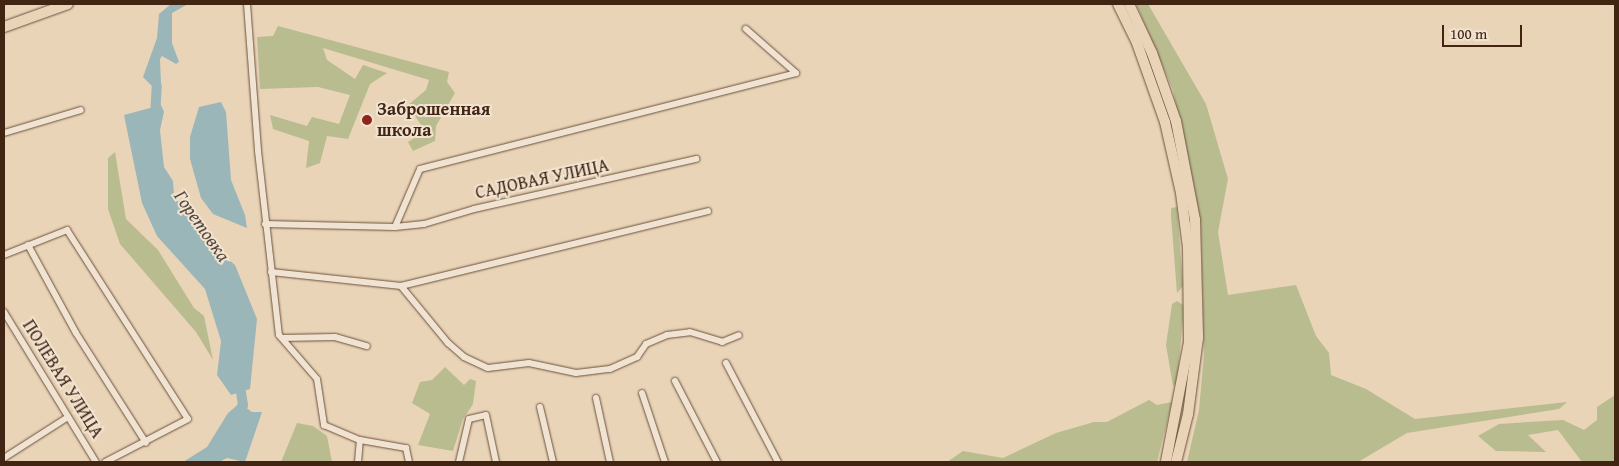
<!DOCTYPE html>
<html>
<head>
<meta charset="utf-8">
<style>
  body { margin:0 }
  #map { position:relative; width:1619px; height:466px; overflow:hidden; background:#e9d4b8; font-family:"Gentium Book Plus",serif }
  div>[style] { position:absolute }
  .green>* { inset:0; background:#b8bc8e }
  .water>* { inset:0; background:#9ab6b8 }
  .river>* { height:10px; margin:-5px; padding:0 5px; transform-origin:5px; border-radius:5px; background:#9ab6b8 }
  .roads { filter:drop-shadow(0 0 1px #6c503c) drop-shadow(0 0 1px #6c503c) }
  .minor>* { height:6px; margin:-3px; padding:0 3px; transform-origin:3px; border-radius:3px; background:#f1e3d1 }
  .primary>* { height:10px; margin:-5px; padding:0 5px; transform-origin:5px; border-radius:5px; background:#e9d4b8 }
  .dots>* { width:14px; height:14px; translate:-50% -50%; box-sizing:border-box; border:2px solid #f1e3d1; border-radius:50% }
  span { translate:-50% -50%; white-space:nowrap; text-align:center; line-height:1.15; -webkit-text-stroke:4px #f1e3d1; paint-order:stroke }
  .poi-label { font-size:18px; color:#422412; font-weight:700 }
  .left { translate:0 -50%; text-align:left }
  .street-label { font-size:18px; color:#422412 }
  .water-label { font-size:19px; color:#58483c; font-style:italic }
  .frame { position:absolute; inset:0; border:5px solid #422412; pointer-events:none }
  .scale { position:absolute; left:1442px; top:25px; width:80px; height:22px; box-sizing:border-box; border:2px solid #422412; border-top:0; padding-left:6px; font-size:15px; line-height:18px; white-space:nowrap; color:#422412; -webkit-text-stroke:4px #f1e3d1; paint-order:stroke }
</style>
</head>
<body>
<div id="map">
  <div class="green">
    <div style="clip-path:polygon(1136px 4px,1148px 4px,1206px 104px,1228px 179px,1218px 232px,1228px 295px,1296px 285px,1316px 336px,1329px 353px,1331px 375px,1366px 389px,1415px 419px,1567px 402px,1559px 409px,1407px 433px,1358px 462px,1187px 462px,1199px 410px,1204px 355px,1201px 226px,1173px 90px)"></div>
    <div style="clip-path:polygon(278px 26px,449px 72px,447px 82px,455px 93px,436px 126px,435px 141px,413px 151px,408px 142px,425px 131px,408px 105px,426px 90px,429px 80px,323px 48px,327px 60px,355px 79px,363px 65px,387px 73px,370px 84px,348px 139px,327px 136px,320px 163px,306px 168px,309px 141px,273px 129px,270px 115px,307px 126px,312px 117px,339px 124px,350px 95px,318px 87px,260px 89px,257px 37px,273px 36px)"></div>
    <div style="clip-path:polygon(115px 152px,126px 219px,158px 250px,194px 308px,204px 316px,213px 360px,196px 332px,120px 244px,108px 209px,108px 158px)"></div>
    <div style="clip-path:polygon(1177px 207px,1183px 286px,1177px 293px,1171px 216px,1171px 208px)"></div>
    <div style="clip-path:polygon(1177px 301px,1183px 305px,1183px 318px,1177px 382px,1173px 386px,1166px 345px,1172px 304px)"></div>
    <div style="clip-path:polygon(445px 367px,464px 385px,470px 379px,476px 381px,473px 404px,463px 419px,453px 451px,418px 445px,430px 414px,412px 403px,420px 382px,432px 380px)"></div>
    <div style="clip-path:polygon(1615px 395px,1615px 462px,1582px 462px,1558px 430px,1528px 435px,1546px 452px,1496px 451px,1478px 436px,1499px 424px,1545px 421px,1563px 420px,1584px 430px,1597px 420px,1597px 407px)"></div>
    <div style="clip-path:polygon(1149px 400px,1157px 405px,1172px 402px,1157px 462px,947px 462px,963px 451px,1003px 458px,1056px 433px,1094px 422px,1107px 422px)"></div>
    <div style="clip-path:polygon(297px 423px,313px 426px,327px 436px,332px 462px,281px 462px)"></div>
  </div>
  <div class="water">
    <div style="clip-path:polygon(171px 4px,188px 4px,172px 13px,172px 43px,179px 62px,176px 64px,162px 56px,160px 59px,161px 84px,155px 100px,154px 88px,143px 77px,157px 38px,159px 14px)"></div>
    <div style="clip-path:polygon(221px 102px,226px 112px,231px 180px,245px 215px,247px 228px,213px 214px,201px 198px,190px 159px,190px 137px,199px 107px)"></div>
    <div style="clip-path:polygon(161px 105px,164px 112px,160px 130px,162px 149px,164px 167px,173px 181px,174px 195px,208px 242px,235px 265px,257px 319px,250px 389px,231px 395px,217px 375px,221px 341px,205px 289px,157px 236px,142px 203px,124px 115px)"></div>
    <div style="clip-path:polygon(240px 403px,252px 412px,262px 412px,245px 462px,227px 458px,219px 462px,183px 462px,207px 447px,228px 413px)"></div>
  </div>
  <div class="river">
    <div style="left:155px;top:119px;width:33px;rotate:-87deg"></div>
    <div style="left:235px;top:417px;width:14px;rotate:-56deg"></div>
    <div style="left:243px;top:405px;width:26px;rotate:-99deg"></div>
  </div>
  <div class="roads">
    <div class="minor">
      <div style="left:247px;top:4px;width:147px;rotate:85.7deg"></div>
      <div style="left:258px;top:151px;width:185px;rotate:83.5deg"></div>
      <div style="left:279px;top:335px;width:58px;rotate:49.2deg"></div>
      <div style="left:317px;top:379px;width:47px;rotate:81.3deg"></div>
      <div style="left:324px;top:425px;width:39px;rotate:23deg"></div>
      <div style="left:360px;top:440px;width:47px;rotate:9.9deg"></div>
      <div style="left:406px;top:448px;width:14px;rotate:78deg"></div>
      <div style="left:4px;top:133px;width:80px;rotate:-16.6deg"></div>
      <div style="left:265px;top:224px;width:130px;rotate:1.3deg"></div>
      <div style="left:395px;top:227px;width:63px;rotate:-66.7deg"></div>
      <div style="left:420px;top:169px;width:388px;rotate:-14.3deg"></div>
      <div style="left:796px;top:73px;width:67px;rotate:-138.7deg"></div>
      <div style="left:395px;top:227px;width:29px;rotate:-6deg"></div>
      <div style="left:424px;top:224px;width:52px;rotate:-16.7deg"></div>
      <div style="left:474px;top:209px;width:228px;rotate:-12.7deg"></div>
      <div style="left:28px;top:245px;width:100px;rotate:61.4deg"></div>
      <div style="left:76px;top:333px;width:130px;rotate:57.5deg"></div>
      <div style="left:4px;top:255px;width:68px;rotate:-21.6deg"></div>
      <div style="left:67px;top:230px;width:224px;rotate:57.4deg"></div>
      <div style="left:188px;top:419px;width:93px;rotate:152.6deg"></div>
      <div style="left:271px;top:272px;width:131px;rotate:6.1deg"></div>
      <div style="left:401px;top:286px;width:74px;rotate:50.5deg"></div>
      <div style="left:448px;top:343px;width:21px;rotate:41deg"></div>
      <div style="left:464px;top:357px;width:26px;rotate:25deg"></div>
      <div style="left:488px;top:368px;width:41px;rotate:-7deg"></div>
      <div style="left:529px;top:363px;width:48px;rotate:12deg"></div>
      <div style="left:576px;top:373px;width:34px;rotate:-7deg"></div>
      <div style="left:610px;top:369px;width:30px;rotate:-24deg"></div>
      <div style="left:637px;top:357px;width:16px;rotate:-55deg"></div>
      <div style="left:646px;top:344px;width:23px;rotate:-23deg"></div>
      <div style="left:667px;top:335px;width:23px;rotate:-7deg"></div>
      <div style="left:690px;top:332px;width:34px;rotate:17deg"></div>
      <div style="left:722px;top:342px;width:18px;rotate:-22deg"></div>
      <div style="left:401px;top:286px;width:316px;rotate:-13.7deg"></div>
      <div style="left:4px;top:312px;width:176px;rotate:58.5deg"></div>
      <div style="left:282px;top:338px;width:53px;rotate:-1.1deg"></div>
      <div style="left:335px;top:337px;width:33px;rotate:16deg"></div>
      <div style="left:726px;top:363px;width:112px;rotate:62.3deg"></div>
      <div style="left:675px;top:381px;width:91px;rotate:62.6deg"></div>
      <div style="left:642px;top:393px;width:73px;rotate:71.6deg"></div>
      <div style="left:596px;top:398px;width:66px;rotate:77.7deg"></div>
      <div style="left:540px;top:407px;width:57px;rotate:76.7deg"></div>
      <div style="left:4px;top:458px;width:76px;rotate:-32.6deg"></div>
      <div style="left:358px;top:462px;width:22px;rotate:-85deg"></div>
      <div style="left:459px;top:462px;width:44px;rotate:-76.9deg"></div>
      <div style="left:469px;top:419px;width:17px;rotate:-13deg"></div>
      <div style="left:486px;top:415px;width:48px;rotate:78deg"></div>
    </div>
    <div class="primary">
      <div style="left:1118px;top:4px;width:43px;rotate:64deg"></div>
      <div style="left:1137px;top:43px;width:84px;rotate:70.5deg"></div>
      <div style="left:1165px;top:122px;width:73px;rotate:77.3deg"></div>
      <div style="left:1181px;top:193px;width:55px;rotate:82.7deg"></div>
      <div style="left:1188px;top:248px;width:94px;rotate:89.4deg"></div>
      <div style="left:1189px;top:342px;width:122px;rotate:100.9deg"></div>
      <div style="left:1129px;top:4px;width:54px;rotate:64.9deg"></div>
      <div style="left:1152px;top:53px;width:72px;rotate:70.6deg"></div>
      <div style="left:1176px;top:121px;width:101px;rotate:79.1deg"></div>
      <div style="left:1195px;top:220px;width:118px;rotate:88.5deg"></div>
      <div style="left:1198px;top:338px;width:77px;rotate:97.5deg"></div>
      <div style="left:1188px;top:414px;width:49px;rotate:104deg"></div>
      <div style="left:4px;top:27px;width:68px;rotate:-19.8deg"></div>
    </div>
  </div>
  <div class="dots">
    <div style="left:367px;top:120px;background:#8f2418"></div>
  </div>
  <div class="poi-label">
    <span class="left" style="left:377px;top:120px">Заброшенная<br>школа</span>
  </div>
  <div class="street-label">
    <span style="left:542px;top:179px;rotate:-12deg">САДОВАЯ УЛИЦА</span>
    <span style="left:63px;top:379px;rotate:58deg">ПОЛЕВАЯ УЛИЦА</span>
  </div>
  <div class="water-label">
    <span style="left:202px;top:226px;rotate:55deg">Горетовка</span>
  </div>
  <div class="frame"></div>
  <div class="scale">100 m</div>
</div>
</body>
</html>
